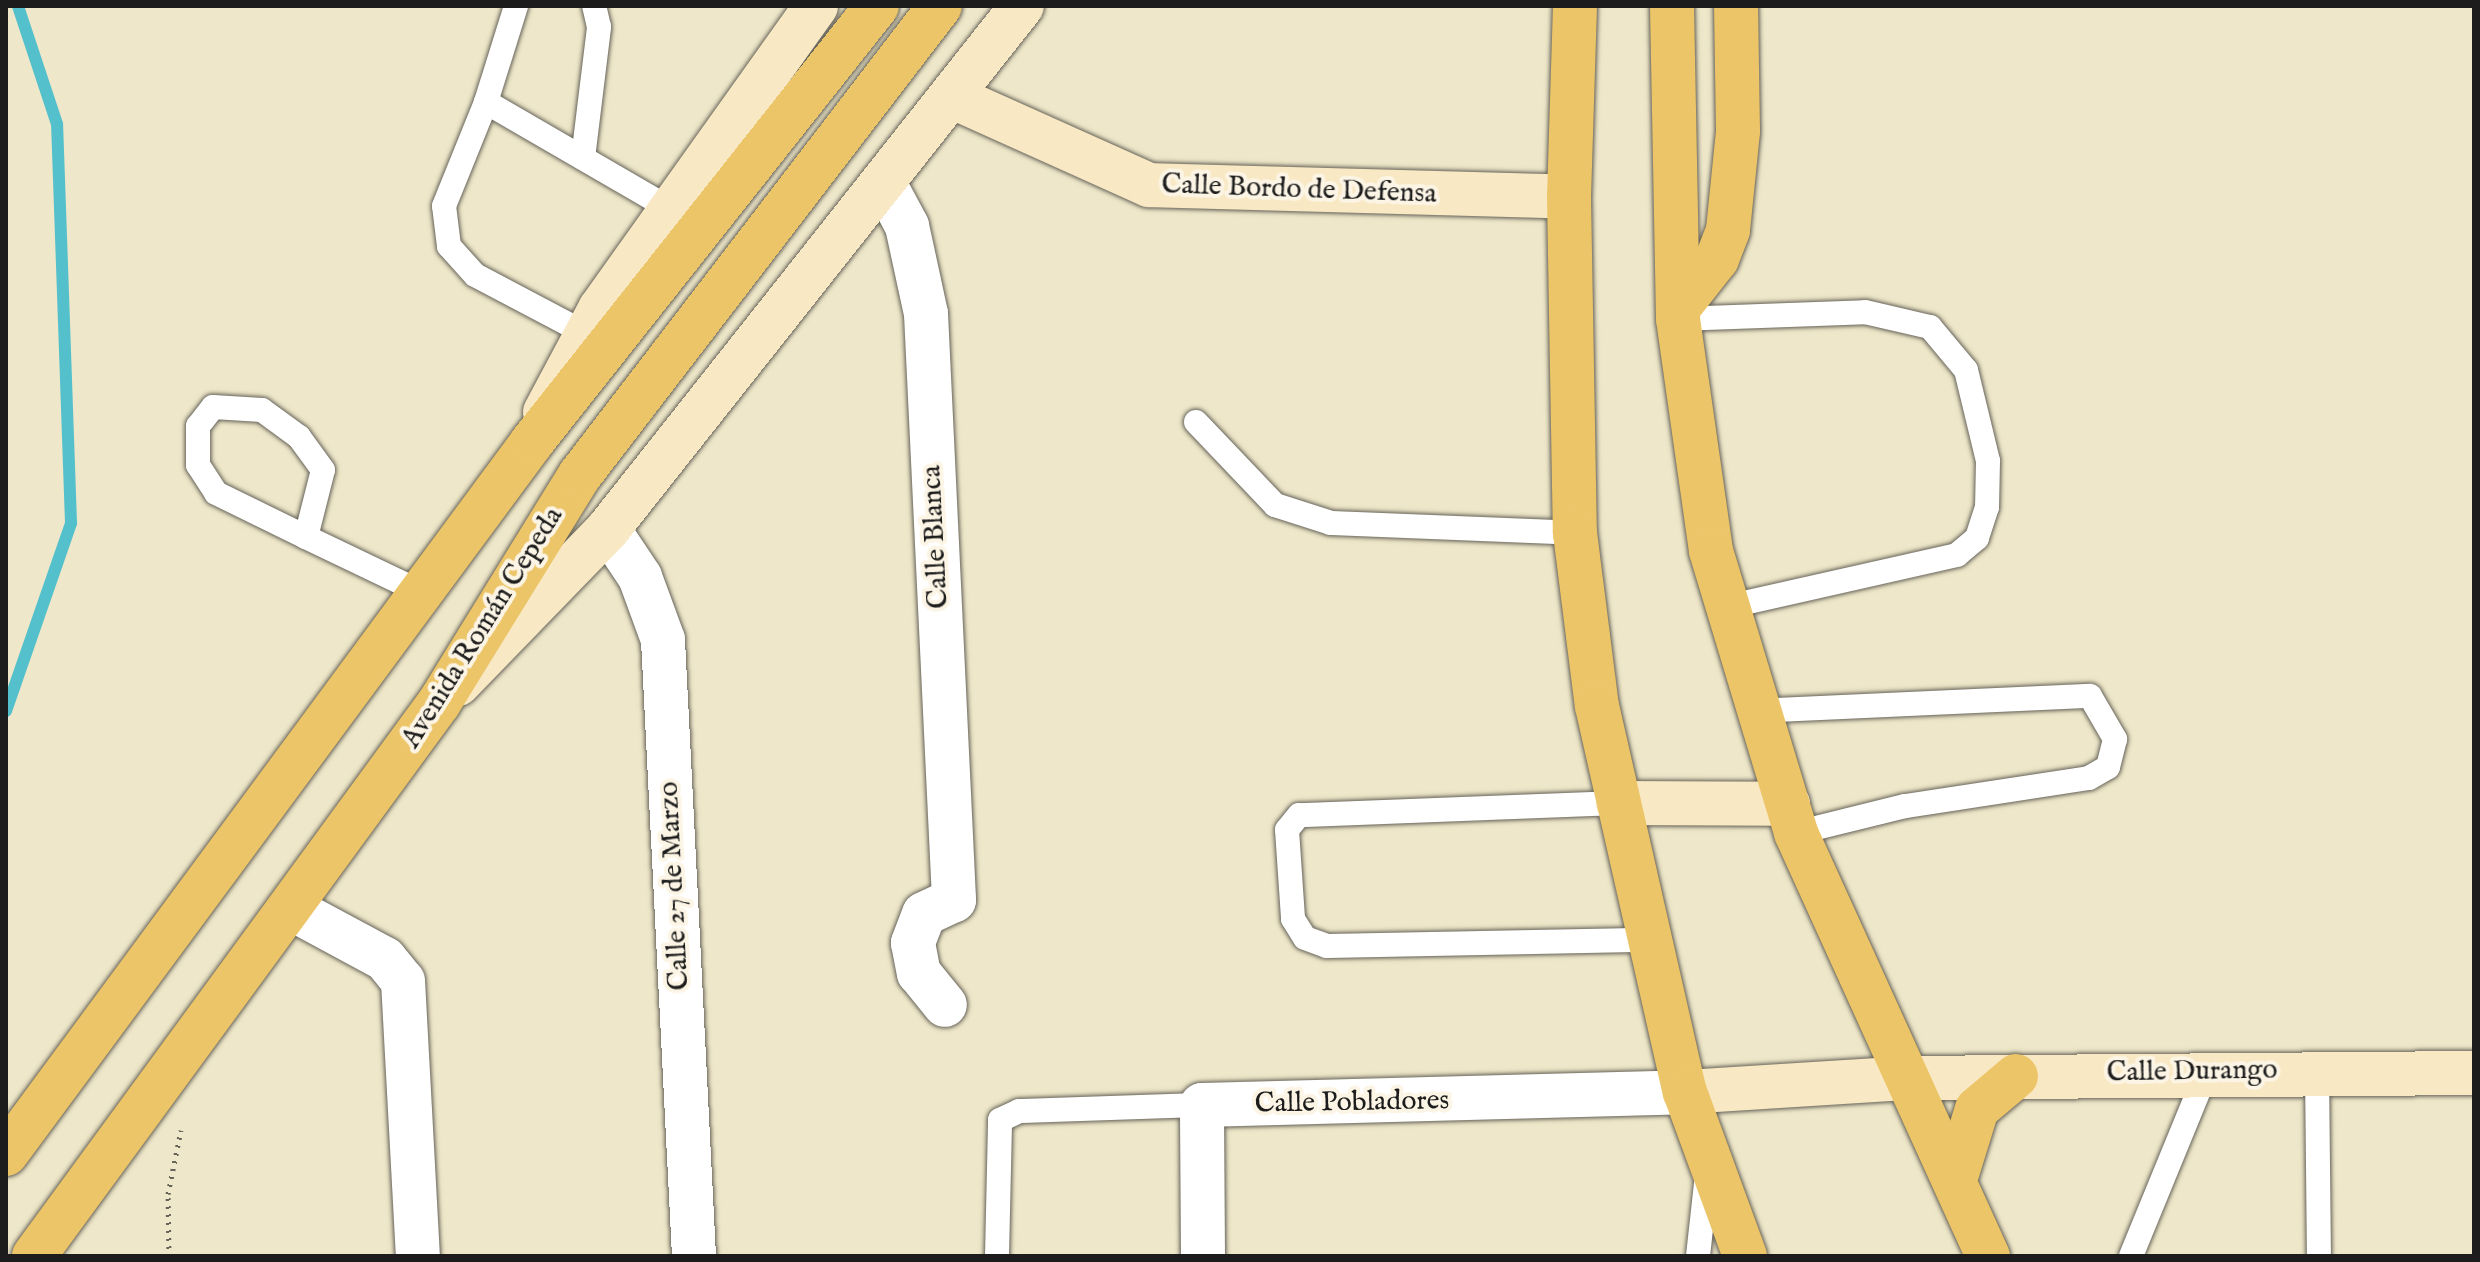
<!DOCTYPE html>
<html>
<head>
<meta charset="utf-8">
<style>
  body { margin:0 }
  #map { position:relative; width:2480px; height:1262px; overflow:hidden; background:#eee7c9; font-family:"IM FELL English",serif }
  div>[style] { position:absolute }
  .stream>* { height:12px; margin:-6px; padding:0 6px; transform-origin:6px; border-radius:6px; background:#53c0cc }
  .path>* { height:5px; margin-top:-2.5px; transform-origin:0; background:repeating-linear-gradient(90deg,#666359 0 2px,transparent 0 8px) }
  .roads { filter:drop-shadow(0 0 2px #666359) drop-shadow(0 0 2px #666359) }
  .lane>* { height:24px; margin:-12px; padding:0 12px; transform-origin:12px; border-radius:12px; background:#fff }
  .street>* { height:44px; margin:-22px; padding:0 22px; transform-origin:22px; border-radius:22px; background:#fff }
  .secondary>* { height:44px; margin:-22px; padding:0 22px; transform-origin:22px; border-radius:22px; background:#f8e8c3 }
  .primary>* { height:44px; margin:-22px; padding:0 22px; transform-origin:22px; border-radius:22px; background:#edc569 }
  span { translate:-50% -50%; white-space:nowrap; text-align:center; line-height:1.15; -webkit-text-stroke:8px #fcf5e5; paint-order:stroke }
  .street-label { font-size:28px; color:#1c1c1c }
  .frame { position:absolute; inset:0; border:8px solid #1c1c1c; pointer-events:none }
</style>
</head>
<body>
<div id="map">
  <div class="stream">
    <div style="left:6px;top:711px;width:199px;rotate:-70.9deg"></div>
    <div style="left:71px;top:523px;width:399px;rotate:-92deg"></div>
    <div style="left:57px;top:124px;width:124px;rotate:-108.3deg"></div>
  </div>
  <div class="path">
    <div style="left:169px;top:1256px;width:62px;rotate:-90.9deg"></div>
    <div style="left:168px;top:1194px;width:65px;rotate:-78.5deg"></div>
  </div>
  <div class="roads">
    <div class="lane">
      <div style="left:486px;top:102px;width:101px;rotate:-72.6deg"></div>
      <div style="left:583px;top:158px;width:132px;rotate:-83deg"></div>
      <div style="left:599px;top:27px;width:22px;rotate:-103deg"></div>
      <div style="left:1678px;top:319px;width:187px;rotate:-2.1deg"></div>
      <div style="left:1865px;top:312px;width:67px;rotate:13deg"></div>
      <div style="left:1930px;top:327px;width:56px;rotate:50.1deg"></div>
      <div style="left:1966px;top:370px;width:94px;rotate:76.4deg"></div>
      <div style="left:1988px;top:461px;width:46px;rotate:91.2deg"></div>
      <div style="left:1987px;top:507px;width:33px;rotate:108deg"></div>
      <div style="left:1977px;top:538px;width:26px;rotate:140deg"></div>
      <div style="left:1957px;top:555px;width:237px;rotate:167.3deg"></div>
      <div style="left:585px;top:333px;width:124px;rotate:-152.2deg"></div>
      <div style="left:475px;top:275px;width:39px;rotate:-132deg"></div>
      <div style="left:449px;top:246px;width:40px;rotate:-97.1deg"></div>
      <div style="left:444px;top:206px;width:112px;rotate:-68deg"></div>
      <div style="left:486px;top:102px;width:211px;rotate:30.1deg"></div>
      <div style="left:1196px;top:422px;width:115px;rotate:46.4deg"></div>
      <div style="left:1275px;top:505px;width:59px;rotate:17.8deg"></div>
      <div style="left:1331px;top:523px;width:244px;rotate:2.3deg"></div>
      <div style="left:306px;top:537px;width:69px;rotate:-75.8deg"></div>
      <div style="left:323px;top:470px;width:41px;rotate:-126deg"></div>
      <div style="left:299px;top:437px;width:46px;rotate:-143.9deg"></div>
      <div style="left:262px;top:410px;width:49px;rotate:-176.5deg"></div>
      <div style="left:213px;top:407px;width:24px;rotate:128deg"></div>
      <div style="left:198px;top:426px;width:39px;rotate:90deg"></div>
      <div style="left:198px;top:465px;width:33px;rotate:57deg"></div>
      <div style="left:216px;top:493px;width:100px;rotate:26.1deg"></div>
      <div style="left:306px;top:537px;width:130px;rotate:25.6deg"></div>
      <div style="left:1755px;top:711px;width:335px;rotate:-2.6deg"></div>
      <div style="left:2090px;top:696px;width:50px;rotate:59.8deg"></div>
      <div style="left:2115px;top:739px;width:29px;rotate:104deg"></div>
      <div style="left:2108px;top:767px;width:22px;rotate:150deg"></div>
      <div style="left:2089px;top:778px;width:186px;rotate:171.3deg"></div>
      <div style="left:1905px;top:806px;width:112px;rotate:166.1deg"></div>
      <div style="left:1618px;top:803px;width:319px;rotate:177.8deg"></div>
      <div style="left:1299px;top:815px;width:19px;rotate:129deg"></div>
      <div style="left:1287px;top:830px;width:89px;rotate:86.1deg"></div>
      <div style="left:1293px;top:919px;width:22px;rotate:58deg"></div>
      <div style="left:1305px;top:938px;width:23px;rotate:20deg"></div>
      <div style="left:1327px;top:946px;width:323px;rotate:-1.1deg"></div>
      <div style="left:2317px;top:1070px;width:186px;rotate:89.4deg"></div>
      <div style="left:997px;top:1256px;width:136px;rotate:-88.7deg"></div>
      <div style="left:1000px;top:1120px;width:21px;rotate:-25deg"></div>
      <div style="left:1019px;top:1111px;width:183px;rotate:-1.9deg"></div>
      <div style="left:1698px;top:1256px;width:81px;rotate:-83.7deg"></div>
      <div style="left:2131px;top:1256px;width:200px;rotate:-67.7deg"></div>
    </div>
    <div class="street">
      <div style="left:884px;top:183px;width:49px;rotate:61.9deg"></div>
      <div style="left:907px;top:226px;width:90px;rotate:77.8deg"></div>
      <div style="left:926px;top:314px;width:587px;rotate:87.26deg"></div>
      <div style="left:954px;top:900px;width:33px;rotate:155deg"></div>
      <div style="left:924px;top:914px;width:31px;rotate:111deg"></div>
      <div style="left:913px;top:943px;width:31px;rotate:79deg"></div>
      <div style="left:919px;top:973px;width:41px;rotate:50.9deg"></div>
      <div style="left:608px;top:529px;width:58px;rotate:56.3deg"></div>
      <div style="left:640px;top:577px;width:67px;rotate:69.9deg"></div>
      <div style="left:663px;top:640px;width:617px;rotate:87.12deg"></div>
      <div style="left:294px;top:910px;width:103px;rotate:28.3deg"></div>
      <div style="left:385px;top:959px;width:28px;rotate:51deg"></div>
      <div style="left:403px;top:981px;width:275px;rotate:86.9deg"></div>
      <div style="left:1203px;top:1256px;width:151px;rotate:-90.4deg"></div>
      <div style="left:1202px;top:1105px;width:483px;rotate:-1.5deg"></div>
    </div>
    <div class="secondary">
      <div style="left:953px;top:97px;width:215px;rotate:24.2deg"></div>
      <div style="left:1149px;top:185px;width:420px;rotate:1.6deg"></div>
      <div style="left:545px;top:412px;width:117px;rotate:-61.9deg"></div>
      <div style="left:600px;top:309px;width:372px;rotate:-54.5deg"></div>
      <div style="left:458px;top:684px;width:216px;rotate:-45.9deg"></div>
      <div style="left:608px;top:529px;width:667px;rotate:-51.64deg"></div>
      <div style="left:1618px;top:803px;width:170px;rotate:0.3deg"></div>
      <div style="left:1685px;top:1092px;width:225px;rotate:-3.6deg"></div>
      <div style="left:1910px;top:1078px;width:564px;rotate:-0.51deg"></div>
    </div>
    <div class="primary">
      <div style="left:1575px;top:6px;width:191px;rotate:91.8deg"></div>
      <div style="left:1569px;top:197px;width:336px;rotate:89deg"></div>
      <div style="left:1575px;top:533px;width:174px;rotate:82.8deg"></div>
      <div style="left:1597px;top:706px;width:396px;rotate:77.2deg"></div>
      <div style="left:1685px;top:1092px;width:175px;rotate:69.9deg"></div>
      <div style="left:1672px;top:6px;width:313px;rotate:88.9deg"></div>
      <div style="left:1678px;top:319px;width:234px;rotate:81.9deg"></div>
      <div style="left:1711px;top:551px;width:295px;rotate:73.2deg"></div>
      <div style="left:1796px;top:833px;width:465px;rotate:65.6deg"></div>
      <div style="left:1679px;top:307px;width:61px;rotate:-51.6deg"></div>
      <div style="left:1717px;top:259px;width:31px;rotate:-69deg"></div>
      <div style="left:1728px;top:230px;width:100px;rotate:-84.2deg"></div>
      <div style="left:1738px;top:131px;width:125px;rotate:-90.9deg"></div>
      <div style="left:6px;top:1154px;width:885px;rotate:-53.54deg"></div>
      <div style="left:532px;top:442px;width:556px;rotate:-51.65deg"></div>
      <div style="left:1955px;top:1180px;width:74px;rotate:-72.8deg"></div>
      <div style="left:1977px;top:1109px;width:51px;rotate:-40.2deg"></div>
      <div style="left:34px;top:1256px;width:685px;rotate:-53.78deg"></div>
      <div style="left:439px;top:703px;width:268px;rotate:-58.3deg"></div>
      <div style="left:580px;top:475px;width:591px;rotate:-52.49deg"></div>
    </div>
  </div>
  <div class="street-label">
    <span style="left:1299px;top:190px;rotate:2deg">Calle Bordo de Defensa</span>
    <span style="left:936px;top:537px;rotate:-93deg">Calle Blanca</span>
    <span style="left:483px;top:628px;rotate:-58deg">Avenida Román Cepeda</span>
    <span style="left:675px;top:886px;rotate:-93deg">Calle 27 de Marzo</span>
    <span style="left:2192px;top:1072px;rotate:-1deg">Calle Durango</span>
    <span style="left:1352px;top:1103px;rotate:-1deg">Calle Pobladores</span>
  </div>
  <div class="frame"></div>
</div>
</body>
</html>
